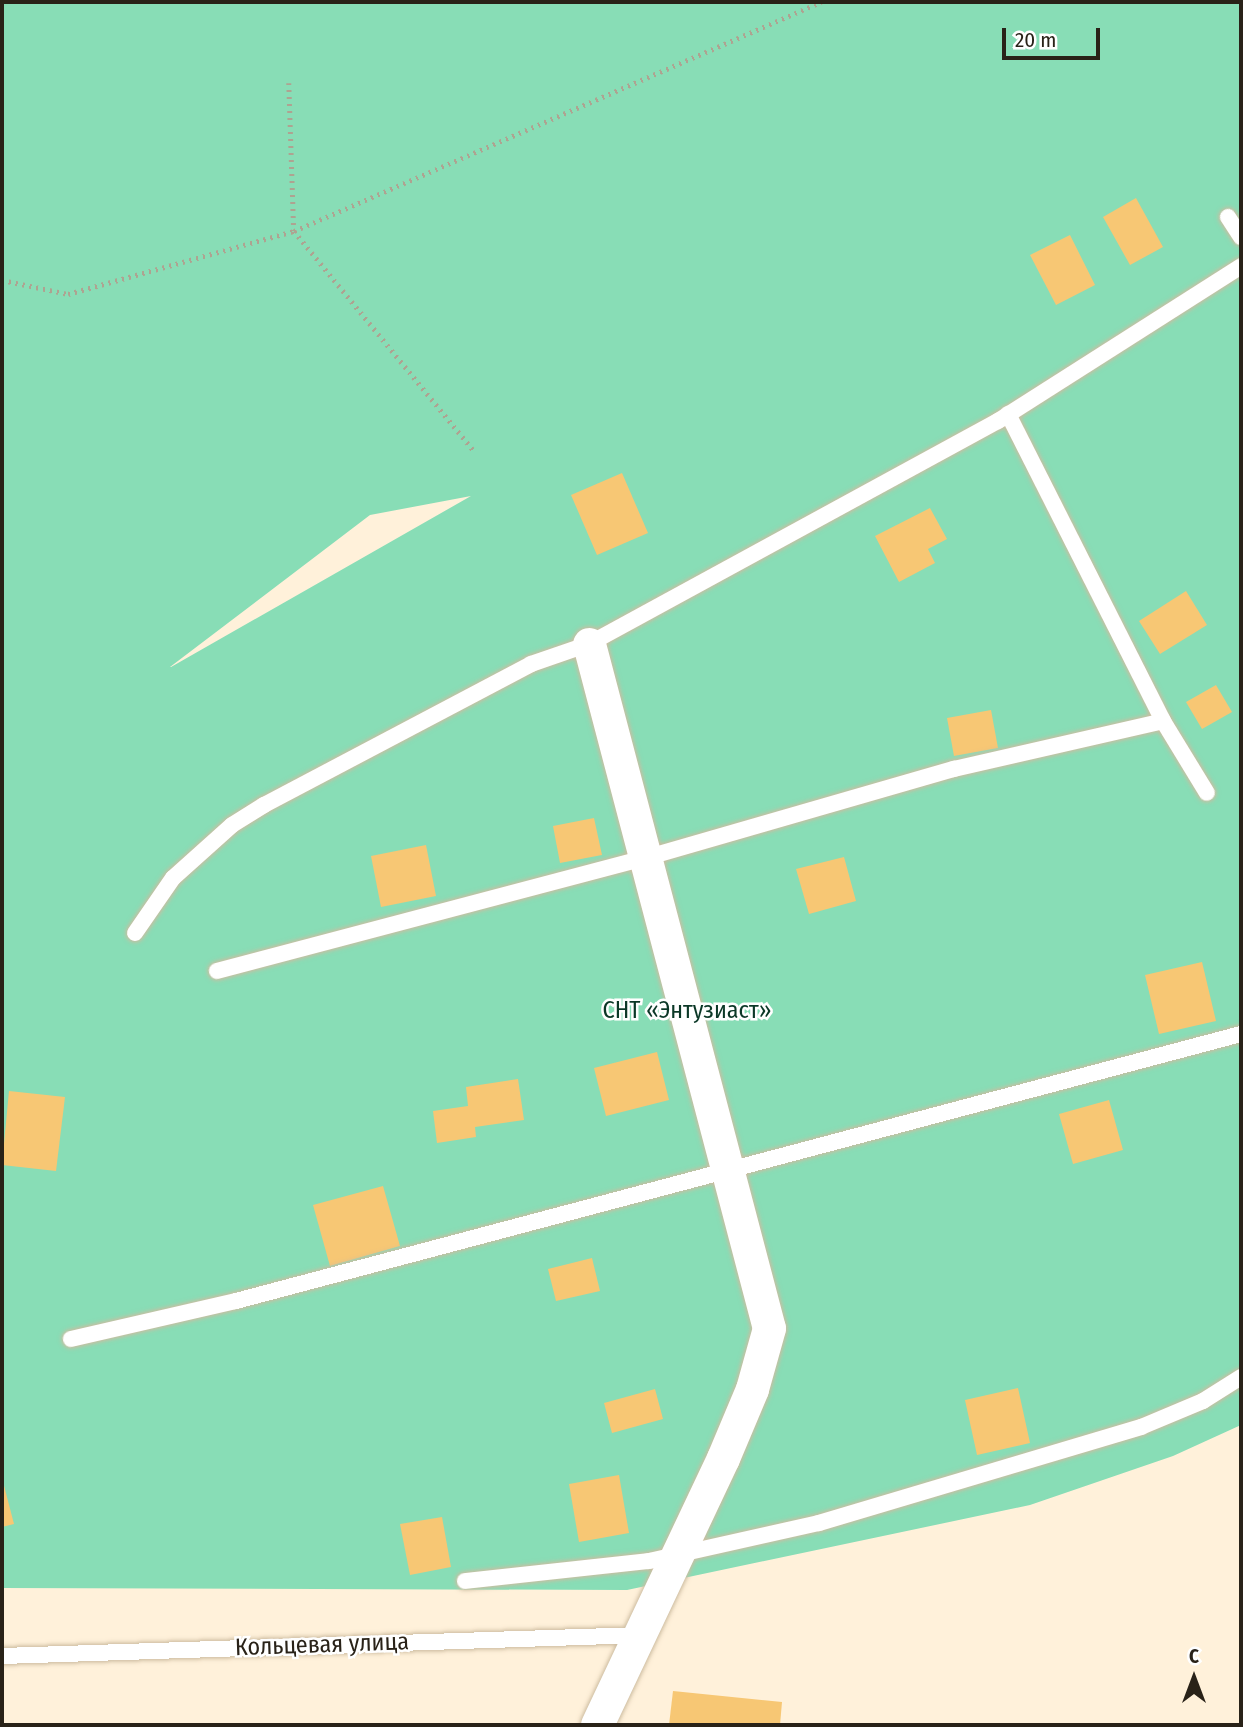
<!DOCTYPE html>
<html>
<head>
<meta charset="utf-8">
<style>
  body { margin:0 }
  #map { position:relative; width:1243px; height:1727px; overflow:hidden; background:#fff1da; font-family:"Fira Sans Condensed",sans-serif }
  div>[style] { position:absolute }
  .green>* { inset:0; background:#88ddb6 }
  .building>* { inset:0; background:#f7c774 }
  .path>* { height:4.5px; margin-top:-2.25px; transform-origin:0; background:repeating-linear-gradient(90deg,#aea391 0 2px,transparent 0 7px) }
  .roads { filter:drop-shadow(0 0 2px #cdbca0) drop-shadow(0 0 2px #cdbca0) }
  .service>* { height:16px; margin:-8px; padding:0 8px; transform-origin:8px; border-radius:8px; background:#fff }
  .minor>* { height:33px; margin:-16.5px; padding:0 16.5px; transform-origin:16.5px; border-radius:16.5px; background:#fff }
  span { translate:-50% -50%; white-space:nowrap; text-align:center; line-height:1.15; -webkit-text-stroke:5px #fff; paint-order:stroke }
  .park-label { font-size:24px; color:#0b3827 }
  .street-label { font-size:24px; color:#292218 }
  .frame { position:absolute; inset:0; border:4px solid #292218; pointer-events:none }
  .north { position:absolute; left:1159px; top:1643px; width:70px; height:70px; -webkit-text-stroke:5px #fff; paint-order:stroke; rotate:0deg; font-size:19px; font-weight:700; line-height:28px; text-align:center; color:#292218 }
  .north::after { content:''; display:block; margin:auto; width:24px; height:32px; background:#292218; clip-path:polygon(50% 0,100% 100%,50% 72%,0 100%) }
  .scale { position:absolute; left:1002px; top:28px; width:98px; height:32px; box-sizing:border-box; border:4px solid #292218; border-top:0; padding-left:9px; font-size:21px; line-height:24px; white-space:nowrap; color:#292218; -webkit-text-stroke:5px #fff; paint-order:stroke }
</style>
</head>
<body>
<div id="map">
  <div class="green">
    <div style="clip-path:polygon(evenodd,2px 2px,1241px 2px,1241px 1425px,1173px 1456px,1030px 1505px,627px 1590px,2px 1588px,2px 2px,471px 496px,171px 667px,170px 667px,370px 515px,471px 496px)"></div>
  </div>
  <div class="building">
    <div style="clip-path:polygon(1136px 198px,1163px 247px,1130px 265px,1103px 217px)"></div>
    <div style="clip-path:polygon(1070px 235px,1095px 285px,1056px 305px,1030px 255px)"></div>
    <div style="clip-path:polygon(622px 473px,648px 533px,597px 555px,571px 495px)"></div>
    <div style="clip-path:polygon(930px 508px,947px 539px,928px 549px,935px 563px,899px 582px,875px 536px)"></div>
    <div style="clip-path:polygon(1186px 591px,1207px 625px,1160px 654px,1139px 621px)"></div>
    <div style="clip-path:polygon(1216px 685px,1232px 712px,1202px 729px,1186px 702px)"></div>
    <div style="clip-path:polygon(991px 710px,998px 748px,954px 756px,947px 718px)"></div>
    <div style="clip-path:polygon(594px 818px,602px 855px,560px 863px,553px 826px)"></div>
    <div style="clip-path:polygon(426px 845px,436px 896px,381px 907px,371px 856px)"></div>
    <div style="clip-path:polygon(844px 857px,856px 901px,809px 914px,796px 869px)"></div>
    <div style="clip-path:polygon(1202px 962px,1216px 1021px,1159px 1034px,1145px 975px)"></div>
    <div style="clip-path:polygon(657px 1052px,669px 1100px,606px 1116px,594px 1068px)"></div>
    <div style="clip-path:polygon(518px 1079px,524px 1120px,475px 1127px,476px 1137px,437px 1143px,433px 1111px,468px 1106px,466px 1087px)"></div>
    <div style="clip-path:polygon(9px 1091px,65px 1097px,56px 1171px,2px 1165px)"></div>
    <div style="clip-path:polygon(1109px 1100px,1123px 1150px,1073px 1164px,1059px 1114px)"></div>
    <div style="clip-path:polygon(383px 1186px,400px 1246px,330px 1266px,313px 1205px)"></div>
    <div style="clip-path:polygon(592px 1258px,600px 1291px,556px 1301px,548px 1269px)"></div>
    <div style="clip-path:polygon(1018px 1388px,1030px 1443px,977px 1455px,965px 1400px)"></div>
    <div style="clip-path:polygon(655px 1389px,663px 1419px,612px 1433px,604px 1403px)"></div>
    <div style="clip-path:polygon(619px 1475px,629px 1533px,579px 1542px,569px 1484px)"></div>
    <div style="clip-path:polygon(2px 1478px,14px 1524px,2px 1527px)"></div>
    <div style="clip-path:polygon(442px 1517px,451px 1567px,410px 1575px,400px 1524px)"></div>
    <div style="clip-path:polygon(673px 1691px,782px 1702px,780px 1725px,669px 1725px)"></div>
  </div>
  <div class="path">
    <div style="left:289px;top:83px;width:148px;rotate:88.1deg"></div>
    <div style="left:294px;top:231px;width:283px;rotate:50.7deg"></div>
    <div style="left:2px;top:280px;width:67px;rotate:12deg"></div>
    <div style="left:68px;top:294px;width:235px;rotate:-15.6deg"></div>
    <div style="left:294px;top:231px;width:575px;rotate:-23.49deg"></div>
  </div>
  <div class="roads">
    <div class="service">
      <div style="left:1228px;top:217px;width:24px;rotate:57deg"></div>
      <div style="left:1008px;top:414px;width:344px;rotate:63.2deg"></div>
      <div style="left:1163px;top:721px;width:84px;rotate:58.6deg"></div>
      <div style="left:135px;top:933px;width:67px;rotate:-55.4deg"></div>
      <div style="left:173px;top:878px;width:79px;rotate:-41.9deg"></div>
      <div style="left:232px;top:825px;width:38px;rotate:-32deg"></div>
      <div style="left:264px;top:805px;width:302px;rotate:-27.8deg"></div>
      <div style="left:531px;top:664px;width:61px;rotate:-19deg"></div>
      <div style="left:589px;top:644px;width:466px;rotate:-28.6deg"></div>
      <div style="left:998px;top:421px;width:288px;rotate:-32.5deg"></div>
      <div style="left:217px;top:971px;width:443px;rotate:-14.8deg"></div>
      <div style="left:645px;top:858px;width:322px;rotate:-16.1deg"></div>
      <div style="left:954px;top:769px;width:214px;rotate:-12.9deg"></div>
      <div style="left:71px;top:1339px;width:169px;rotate:-13deg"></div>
      <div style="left:236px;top:1301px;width:1040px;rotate:-14.88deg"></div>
      <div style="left:465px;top:1581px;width:185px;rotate:-6.2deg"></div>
      <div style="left:649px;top:1561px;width:174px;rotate:-12.6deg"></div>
      <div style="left:819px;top:1523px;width:336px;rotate:-16.6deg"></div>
      <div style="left:1141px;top:1427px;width:67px;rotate:-22.8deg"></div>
      <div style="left:1203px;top:1401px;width:45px;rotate:-32.3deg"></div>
      <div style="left:2px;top:1656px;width:639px;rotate:-1.88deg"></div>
    </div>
    <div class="minor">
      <div style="left:589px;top:644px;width:707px;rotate:75.26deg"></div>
      <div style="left:769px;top:1328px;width:63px;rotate:105.6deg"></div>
      <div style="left:752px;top:1389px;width:75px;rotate:112.8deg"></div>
      <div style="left:723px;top:1458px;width:295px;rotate:115.3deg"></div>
    </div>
  </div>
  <div class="park-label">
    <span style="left:687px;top:1011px">СНТ «Энтузиаст»</span>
  </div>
  <div class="street-label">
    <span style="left:322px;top:1645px;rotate:-2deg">Кольцевая улица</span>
  </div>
  <div class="frame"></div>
  <div class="north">С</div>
  <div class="scale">20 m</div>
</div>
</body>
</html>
